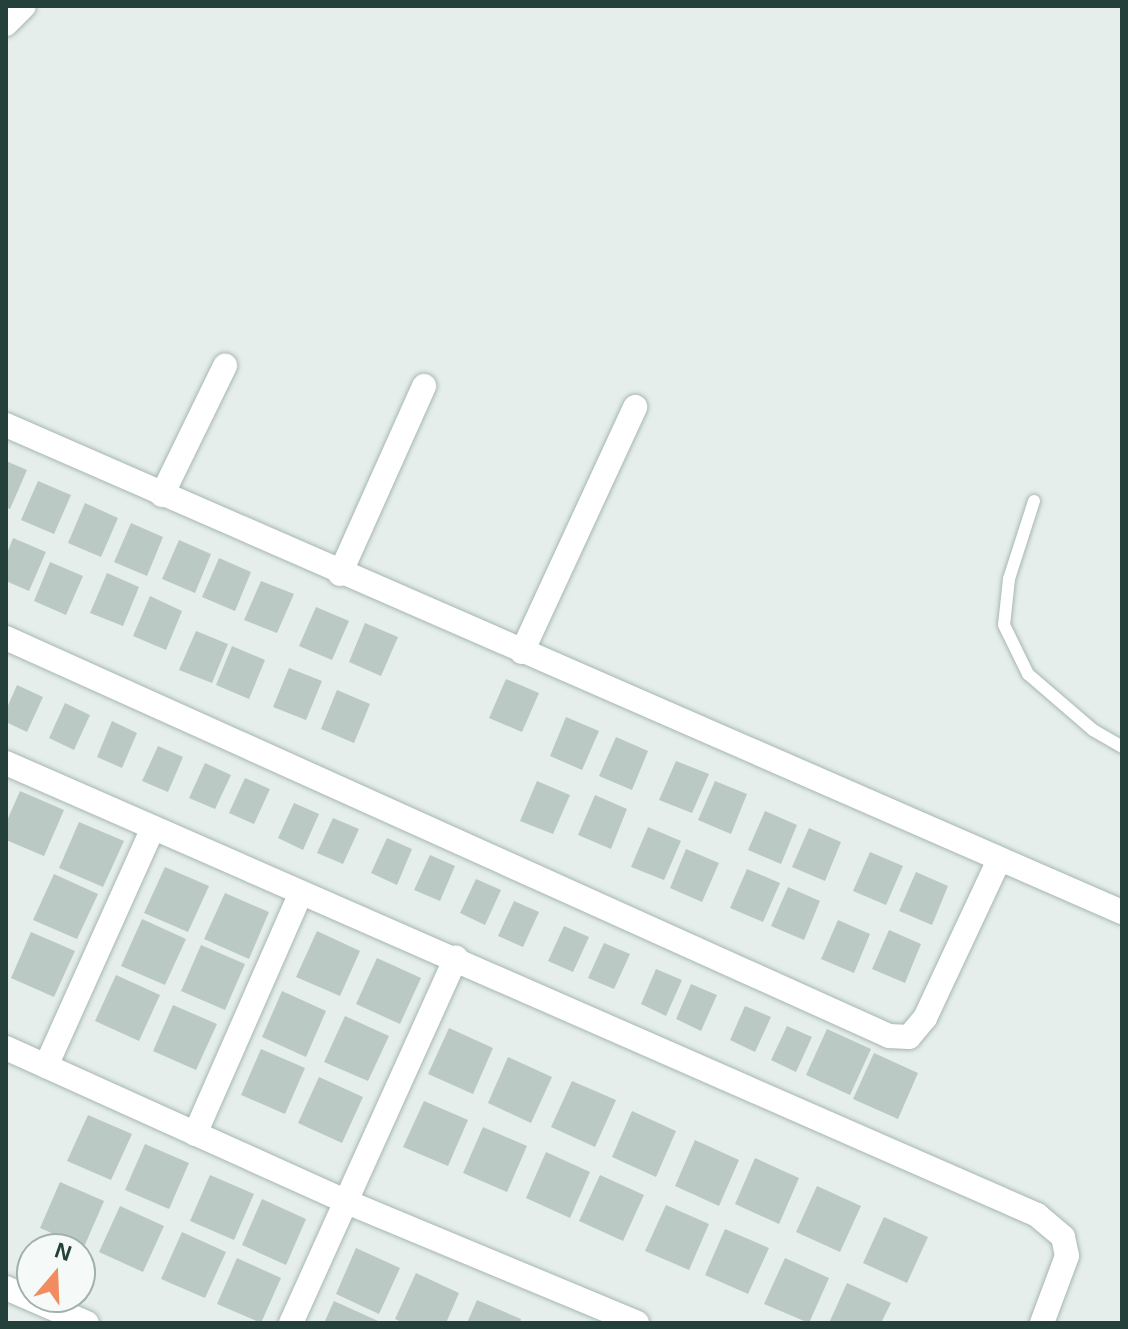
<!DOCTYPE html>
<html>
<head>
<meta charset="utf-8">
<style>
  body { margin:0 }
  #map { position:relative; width:1128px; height:1329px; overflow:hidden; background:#e5eeea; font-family:Arial,sans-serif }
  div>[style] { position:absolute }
  .building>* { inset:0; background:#bac9c3 }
  .roads { filter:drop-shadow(0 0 2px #a7b6b2) drop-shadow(0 0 2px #a7b6b2) }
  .lane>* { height:12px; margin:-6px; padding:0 6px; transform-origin:6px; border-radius:6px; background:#fff }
  .street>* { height:24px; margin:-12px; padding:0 12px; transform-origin:12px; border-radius:12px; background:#fff }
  span { translate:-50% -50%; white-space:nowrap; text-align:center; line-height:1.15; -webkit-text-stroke:6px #f5faf8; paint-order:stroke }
  .frame { position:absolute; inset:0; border:8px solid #24403a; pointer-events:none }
  .north { position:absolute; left:16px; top:1233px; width:80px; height:80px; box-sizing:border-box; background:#f5faf8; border:2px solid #a1b0ac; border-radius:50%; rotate:19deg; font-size:22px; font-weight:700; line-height:32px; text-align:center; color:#24403a }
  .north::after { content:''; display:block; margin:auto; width:28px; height:36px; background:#f18c60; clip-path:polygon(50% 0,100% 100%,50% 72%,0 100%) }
</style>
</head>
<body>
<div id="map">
  <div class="building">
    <div style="clip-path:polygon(6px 461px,27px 470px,10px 509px,6px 507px)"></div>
    <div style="clip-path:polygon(38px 481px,71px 495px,54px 534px,21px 520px)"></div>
    <div style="clip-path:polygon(85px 503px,118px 518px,101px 557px,68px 543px)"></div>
    <div style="clip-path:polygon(131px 523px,163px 537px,147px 576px,114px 562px)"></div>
    <div style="clip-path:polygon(13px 538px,46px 552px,29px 591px,6px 581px,6px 556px)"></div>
    <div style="clip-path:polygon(179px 540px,211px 554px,195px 593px,162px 579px)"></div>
    <div style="clip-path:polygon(219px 558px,251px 572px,235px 611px,202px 597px)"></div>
    <div style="clip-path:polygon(50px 562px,83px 576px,66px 615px,34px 601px)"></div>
    <div style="clip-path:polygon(107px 573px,139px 587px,123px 626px,90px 613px)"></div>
    <div style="clip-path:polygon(261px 581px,294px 594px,277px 633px,244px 620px)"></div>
    <div style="clip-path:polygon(150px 596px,182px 611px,166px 650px,133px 636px)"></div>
    <div style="clip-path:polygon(316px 607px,349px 621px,332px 660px,299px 646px)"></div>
    <div style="clip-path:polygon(365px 623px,398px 637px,381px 676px,349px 662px)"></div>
    <div style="clip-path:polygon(196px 631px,228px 644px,212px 683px,179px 670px)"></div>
    <div style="clip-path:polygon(232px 646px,265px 660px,249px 699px,216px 685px)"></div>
    <div style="clip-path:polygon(289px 668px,322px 681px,306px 720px,273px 707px)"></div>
    <div style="clip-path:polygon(506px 679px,539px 693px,522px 732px,489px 718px)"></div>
    <div style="clip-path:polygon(17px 685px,43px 697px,27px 732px,6px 722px,6px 710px)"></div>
    <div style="clip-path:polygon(337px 690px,370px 704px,354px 743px,321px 729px)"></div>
    <div style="clip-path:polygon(65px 703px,90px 715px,74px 750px,49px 738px)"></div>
    <div style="clip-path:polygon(566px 717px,599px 731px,582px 770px,550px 756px)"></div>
    <div style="clip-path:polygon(112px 721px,137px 733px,122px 768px,97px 757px)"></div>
    <div style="clip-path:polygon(616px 737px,648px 751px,632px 790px,599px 776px)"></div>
    <div style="clip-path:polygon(158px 746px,183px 757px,168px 792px,142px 781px)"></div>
    <div style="clip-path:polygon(676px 761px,709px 774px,692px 813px,659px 800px)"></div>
    <div style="clip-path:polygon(205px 763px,231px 775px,215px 809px,189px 798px)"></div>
    <div style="clip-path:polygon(245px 778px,270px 789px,254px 824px,229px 813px)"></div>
    <div style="clip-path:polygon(537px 781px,570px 795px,553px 834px,520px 821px)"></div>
    <div style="clip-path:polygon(715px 781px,747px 794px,731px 834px,698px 820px)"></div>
    <div style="clip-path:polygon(20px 791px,64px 810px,44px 856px,6px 840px,6px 823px)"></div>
    <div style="clip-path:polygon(595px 795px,627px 809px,611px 849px,578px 835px)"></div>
    <div style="clip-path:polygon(294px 803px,319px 814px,303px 850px,278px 838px)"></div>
    <div style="clip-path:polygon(765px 811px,797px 825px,781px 864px,748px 850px)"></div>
    <div style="clip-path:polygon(333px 818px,359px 829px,343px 864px,317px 853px)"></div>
    <div style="clip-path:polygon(79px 822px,124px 841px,103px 887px,59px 868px)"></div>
    <div style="clip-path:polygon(648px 827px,681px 841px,664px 880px,631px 867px)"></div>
    <div style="clip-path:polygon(809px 828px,841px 842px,825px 881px,792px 867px)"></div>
    <div style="clip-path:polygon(387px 838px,412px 849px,397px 885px,371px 873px)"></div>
    <div style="clip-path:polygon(686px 849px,719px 863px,702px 902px,670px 888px)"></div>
    <div style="clip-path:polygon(870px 852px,903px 866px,886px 905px,853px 891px)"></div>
    <div style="clip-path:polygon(430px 855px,455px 866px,440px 901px,414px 890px)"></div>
    <div style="clip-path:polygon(165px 867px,209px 886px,188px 932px,144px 913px)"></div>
    <div style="clip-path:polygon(747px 869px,780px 883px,763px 922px,730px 908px)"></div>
    <div style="clip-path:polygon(916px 872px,948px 886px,932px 925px,899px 911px)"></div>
    <div style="clip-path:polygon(54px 874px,98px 894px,77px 939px,33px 920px)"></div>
    <div style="clip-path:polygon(476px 879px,501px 890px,485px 925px,460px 913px)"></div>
    <div style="clip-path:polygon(788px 887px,820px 901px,804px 940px,771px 926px)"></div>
    <div style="clip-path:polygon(225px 893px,269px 912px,249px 959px,204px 939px)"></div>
    <div style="clip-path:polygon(514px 901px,539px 912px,523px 947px,498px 936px)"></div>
    <div style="clip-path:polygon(142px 919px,186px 939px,165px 985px,121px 966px)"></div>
    <div style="clip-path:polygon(838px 920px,870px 934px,854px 973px,821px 959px)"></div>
    <div style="clip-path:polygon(564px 926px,589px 937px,573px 972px,548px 961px)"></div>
    <div style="clip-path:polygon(889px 930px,921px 944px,905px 983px,872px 969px)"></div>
    <div style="clip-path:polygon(317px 931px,360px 951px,340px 996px,296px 977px)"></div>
    <div style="clip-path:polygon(31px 932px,75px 951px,54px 997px,11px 978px)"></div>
    <div style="clip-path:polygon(604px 943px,630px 954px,614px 989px,588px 978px)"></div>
    <div style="clip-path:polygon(201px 945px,245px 964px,225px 1010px,181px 991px)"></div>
    <div style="clip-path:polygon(377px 958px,421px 978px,400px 1024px,356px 1004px)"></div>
    <div style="clip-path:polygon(656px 969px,682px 980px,666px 1016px,641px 1004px)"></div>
    <div style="clip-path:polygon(116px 975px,160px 995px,139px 1041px,95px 1021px)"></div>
    <div style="clip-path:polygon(691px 984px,717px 995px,701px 1031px,676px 1019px)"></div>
    <div style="clip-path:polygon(282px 991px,326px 1011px,306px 1057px,262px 1037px)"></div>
    <div style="clip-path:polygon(173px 1005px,217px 1024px,196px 1070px,153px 1051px)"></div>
    <div style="clip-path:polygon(745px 1006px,771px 1017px,755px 1052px,730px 1040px)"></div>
    <div style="clip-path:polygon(345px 1016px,389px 1036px,368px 1081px,324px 1062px)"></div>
    <div style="clip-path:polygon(787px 1026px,812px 1037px,796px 1072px,771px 1060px)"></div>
    <div style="clip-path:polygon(449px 1028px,493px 1048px,473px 1094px,428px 1074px)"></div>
    <div style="clip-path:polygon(827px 1029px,871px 1049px,850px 1095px,806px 1075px)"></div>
    <div style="clip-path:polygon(261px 1049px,305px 1068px,285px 1114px,241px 1095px)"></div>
    <div style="clip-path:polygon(874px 1053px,918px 1073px,898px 1119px,853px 1099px)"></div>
    <div style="clip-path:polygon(508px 1057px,552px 1077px,531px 1123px,488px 1103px)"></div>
    <div style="clip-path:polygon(319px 1077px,363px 1097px,342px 1143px,298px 1123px)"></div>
    <div style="clip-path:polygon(572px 1081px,616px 1100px,595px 1147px,551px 1127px)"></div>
    <div style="clip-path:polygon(424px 1101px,468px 1120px,448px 1166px,403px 1147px)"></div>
    <div style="clip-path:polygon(632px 1111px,676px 1131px,656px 1177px,612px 1157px)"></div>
    <div style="clip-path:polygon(88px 1115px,132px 1134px,111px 1180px,67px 1161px)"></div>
    <div style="clip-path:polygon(483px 1127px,527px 1146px,507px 1192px,463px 1173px)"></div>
    <div style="clip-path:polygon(695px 1140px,739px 1160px,719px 1206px,675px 1186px)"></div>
    <div style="clip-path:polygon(145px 1144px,189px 1163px,169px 1209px,125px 1190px)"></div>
    <div style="clip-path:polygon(546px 1152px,590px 1172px,570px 1218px,526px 1198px)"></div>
    <div style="clip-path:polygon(755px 1158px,799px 1178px,779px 1224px,735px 1204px)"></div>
    <div style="clip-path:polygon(210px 1175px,254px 1194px,234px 1240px,190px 1221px)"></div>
    <div style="clip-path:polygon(600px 1175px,644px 1195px,623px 1241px,579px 1221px)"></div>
    <div style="clip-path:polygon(60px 1182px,104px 1201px,84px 1247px,40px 1228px)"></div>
    <div style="clip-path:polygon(817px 1186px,861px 1206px,840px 1252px,796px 1232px)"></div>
    <div style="clip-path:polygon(262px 1199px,306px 1219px,286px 1265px,242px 1245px)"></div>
    <div style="clip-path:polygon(666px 1205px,709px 1224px,689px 1270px,645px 1251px)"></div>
    <div style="clip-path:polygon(120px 1206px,164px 1226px,143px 1272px,99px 1252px)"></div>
    <div style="clip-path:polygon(884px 1217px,928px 1237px,907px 1283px,863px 1263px)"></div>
    <div style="clip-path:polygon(725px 1229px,769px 1248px,748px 1294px,705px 1275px)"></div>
    <div style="clip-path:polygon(182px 1232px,226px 1252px,205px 1298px,161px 1279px)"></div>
    <div style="clip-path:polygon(356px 1248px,400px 1268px,379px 1314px,336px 1294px)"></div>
    <div style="clip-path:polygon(237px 1258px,281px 1278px,261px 1323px,217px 1304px)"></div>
    <div style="clip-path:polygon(785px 1258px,829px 1278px,809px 1323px,764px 1304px)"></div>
    <div style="clip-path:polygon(416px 1273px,459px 1293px,446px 1323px,404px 1323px,395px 1319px)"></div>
    <div style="clip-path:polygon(847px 1283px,891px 1303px,881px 1323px,829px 1323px)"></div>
    <div style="clip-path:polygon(477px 1300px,521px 1319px,520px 1323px,467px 1323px)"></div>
    <div style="clip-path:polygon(334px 1301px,378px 1321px,377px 1323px,324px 1323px)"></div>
  </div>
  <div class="roads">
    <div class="lane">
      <div style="left:1034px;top:501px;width:82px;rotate:107.8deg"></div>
      <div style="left:1009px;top:579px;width:46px;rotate:96.2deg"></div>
      <div style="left:1004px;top:625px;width:55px;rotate:63.9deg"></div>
      <div style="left:1028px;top:674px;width:86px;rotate:40.7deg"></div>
      <div style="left:1093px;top:730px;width:34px;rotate:30deg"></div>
    </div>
    <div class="street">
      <div style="left:6px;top:24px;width:25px;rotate:-45deg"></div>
      <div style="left:6px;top:425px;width:1218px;rotate:23.58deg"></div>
      <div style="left:162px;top:495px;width:144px;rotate:-64deg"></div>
      <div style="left:340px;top:574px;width:206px;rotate:-65.9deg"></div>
      <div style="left:6px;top:638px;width:969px;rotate:24.26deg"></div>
      <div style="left:889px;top:1036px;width:20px;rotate:3deg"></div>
      <div style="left:909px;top:1037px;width:25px;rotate:-50deg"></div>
      <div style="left:925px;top:1018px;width:174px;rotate:-64.9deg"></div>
      <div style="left:522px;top:652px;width:270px;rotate:-65.2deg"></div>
      <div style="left:6px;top:763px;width:1126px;rotate:23.67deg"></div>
      <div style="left:1037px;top:1215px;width:34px;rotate:40deg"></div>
      <div style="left:1063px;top:1237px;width:19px;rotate:78deg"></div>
      <div style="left:1067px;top:1256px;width:72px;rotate:110.5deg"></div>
      <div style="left:6px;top:1048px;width:374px;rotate:24.3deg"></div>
      <div style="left:347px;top:1202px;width:314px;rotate:22.6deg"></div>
      <div style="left:46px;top:1066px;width:261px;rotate:-65.8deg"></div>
      <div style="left:195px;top:1134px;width:263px;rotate:-66.3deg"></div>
      <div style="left:6px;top:1288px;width:88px;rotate:23.4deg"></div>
      <div style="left:291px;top:1323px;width:401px;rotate:-65.7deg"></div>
    </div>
  </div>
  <div class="frame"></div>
  <div class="north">N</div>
</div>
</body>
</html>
